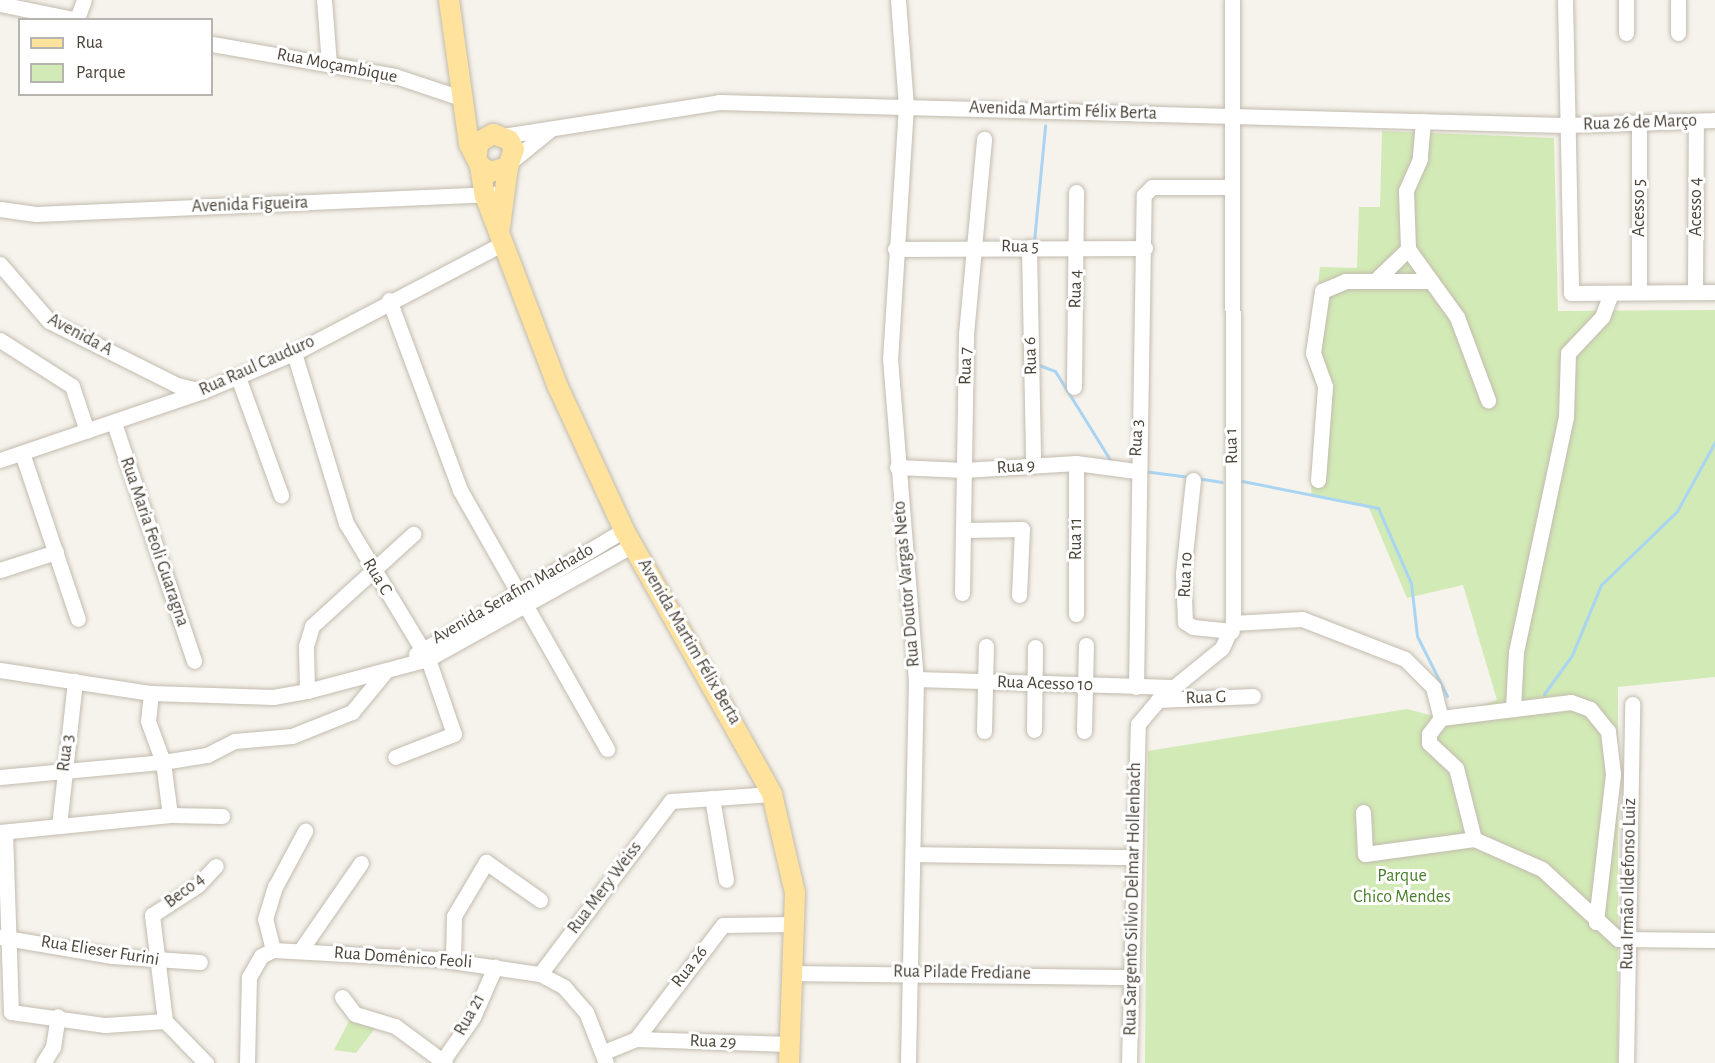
<!DOCTYPE html>
<html>
<head>
<meta charset="utf-8">
<style>
  body { margin:0 }
  #map { position:relative; width:1715px; height:1063px; overflow:hidden; background:#f6f3ec; font-family:"Alegreya Sans",sans-serif }
  div>[style] { position:absolute }
  .green>* { inset:0; background:#d2eab5 }
  .stream>* { height:3px; margin:-1.5px; padding:0 1.5px; transform-origin:1.5px; border-radius:1.5px; background:#a9d4f2 }
  .roads { filter:drop-shadow(0 0 2px #c2bbae) drop-shadow(0 0 2px #c2bbae) }
  .minor>* { height:15px; margin:-7.5px; padding:0 7.5px; transform-origin:7.5px; border-radius:7.5px; background:#fff }
  .major>* { height:20px; margin:-10px; padding:0 10px; transform-origin:10px; border-radius:10px; background:#ffe39c }
  span { translate:-50% -50%; white-space:nowrap; text-align:center; line-height:1.15; -webkit-text-stroke:6px #fff; paint-order:stroke }
  .street-label { font-size:18px; color:#4b4439 }
  .park-label { font-size:18px; color:#4a7f2a }
  .legend { position:absolute; left:18px; top:18px; width:195px; height:78px; box-sizing:border-box; background:#fff; border:2px solid #b7b4b0; margin:0; padding:8px 10px; list-style:none; font-size:18px; color:#4b4439 }
  .legend li { display:flex; align-items:center; gap:12px; height:30px }
  .legend b { width:30px; border:2px solid #b7b4b0 }
</style>
</head>
<body>
<div id="map">
  <div class="green">
    <div style="clip-path:polygon(1382px 131px,1554px 138px,1558px 311px,1715px 310px,1715px 677px,1618px 687px,1618px 1063px,1145px 1063px,1148px 751px,1407px 709px,1441px 718px,1497px 700px,1463px 585px,1407px 598px,1369px 508px,1311px 496px,1317px 388px,1309px 367px,1320px 267px,1357px 268px,1359px 207px,1380px 207px)"></div>
    <div style="clip-path:polygon(351px 1017px,379px 1023px,356px 1053px,334px 1050px)"></div>
  </div>
  <div class="stream">
    <div style="left:1034px;top:241px;width:116px;rotate:-84.5deg"></div>
    <div style="left:1036px;top:364px;width:20px;rotate:20deg"></div>
    <div style="left:1055px;top:371px;width:108px;rotate:58.2deg"></div>
    <div style="left:1143px;top:471px;width:47px;rotate:7.3deg"></div>
    <div style="left:1197px;top:478px;width:25px;rotate:9deg"></div>
    <div style="left:1242px;top:481px;width:139px;rotate:11.2deg"></div>
    <div style="left:1378px;top:508px;width:82px;rotate:66.3deg"></div>
    <div style="left:1411px;top:583px;width:53px;rotate:83.5deg"></div>
    <div style="left:1417px;top:636px;width:67px;rotate:63.4deg"></div>
    <div style="left:1544px;top:694px;width:48px;rotate:-54.3deg"></div>
    <div style="left:1572px;top:655px;width:76px;rotate:-67.5deg"></div>
    <div style="left:1601px;top:585px;width:106px;rotate:-44.2deg"></div>
    <div style="left:1677px;top:511px;width:79px;rotate:-61.2deg"></div>
  </div>
  <div class="roads">
    <div class="minor">
      <div style="left:324px;top:0;width:63px;rotate:85.5deg"></div>
      <div style="left:898px;top:0;width:106px;rotate:85.7deg"></div>
      <div style="left:906px;top:106px;width:253px;rotate:93.6deg"></div>
      <div style="left:890px;top:358px;width:322px;rotate:85.4deg"></div>
      <div style="left:916px;top:679px;width:384px;rotate:91.2deg"></div>
      <div style="left:1565px;top:0;width:293px;rotate:88.8deg"></div>
      <div style="left:1571px;top:293px;width:144px;rotate:-0.4deg"></div>
      <div style="left:1678px;top:0;width:33px;rotate:90deg"></div>
      <div style="left:0;top:4px;width:80px;rotate:11.6deg"></div>
      <div style="left:77px;top:19px;width:20px;rotate:-70deg"></div>
      <div style="left:1626px;top:33px;width:33px;rotate:-90deg"></div>
      <div style="left:212px;top:44px;width:186px;rotate:9.9deg"></div>
      <div style="left:395px;top:76px;width:70px;rotate:18.4deg"></div>
      <div style="left:1423px;top:121px;width:38px;rotate:95deg"></div>
      <div style="left:1420px;top:159px;width:35px;rotate:114deg"></div>
      <div style="left:1406px;top:191px;width:58px;rotate:88deg"></div>
      <div style="left:1408px;top:249px;width:84px;rotate:54.2deg"></div>
      <div style="left:1457px;top:317px;width:89px;rotate:69.5deg"></div>
      <div style="left:503px;top:136px;width:219px;rotate:-8.9deg"></div>
      <div style="left:719px;top:102px;width:847px;rotate:1.56deg"></div>
      <div style="left:1566px;top:125px;width:149px;rotate:-1.9deg"></div>
      <div style="left:514px;top:159px;width:48px;rotate:-39deg"></div>
      <div style="left:0;top:209px;width:36px;rotate:8deg"></div>
      <div style="left:36px;top:214px;width:458px;rotate:-2.5deg"></div>
      <div style="left:1029px;top:247px;width:218px;rotate:88.9deg"></div>
      <div style="left:895px;top:249px;width:250px;rotate:-0.2deg"></div>
      <div style="left:0;top:264px;width:75px;rotate:49.3deg"></div>
      <div style="left:49px;top:321px;width:143px;rotate:26.6deg"></div>
      <div style="left:177px;top:385px;width:27px;rotate:13deg"></div>
      <div style="left:1378px;top:278px;width:42px;rotate:-44deg"></div>
      <div style="left:1639px;top:292px;width:168px;rotate:-90deg"></div>
      <div style="left:1695px;top:292px;width:171px;rotate:-89.7deg"></div>
      <div style="left:389px;top:300px;width:203px;rotate:69.5deg"></div>
      <div style="left:460px;top:490px;width:298px;rotate:60.4deg"></div>
      <div style="left:0;top:340px;width:85px;rotate:32.6deg"></div>
      <div style="left:72px;top:386px;width:47px;rotate:71.6deg"></div>
      <div style="left:294px;top:353px;width:178px;rotate:73deg"></div>
      <div style="left:346px;top:523px;width:159px;rotate:58.9deg"></div>
      <div style="left:428px;top:659px;width:79px;rotate:70.9deg"></div>
      <div style="left:454px;top:734px;width:63px;rotate:158.7deg"></div>
      <div style="left:238px;top:377px;width:126px;rotate:70deg"></div>
      <div style="left:1074px;top:387px;width:195px;rotate:-89.4deg"></div>
      <div style="left:114px;top:423px;width:251px;rotate:71.4deg"></div>
      <div style="left:22px;top:453px;width:175px;rotate:71.4deg"></div>
      <div style="left:0;top:460px;width:214px;rotate:-18.8deg"></div>
      <div style="left:203px;top:391px;width:99px;rotate:-22.7deg"></div>
      <div style="left:294px;top:353px;width:235px;rotate:-27.7deg"></div>
      <div style="left:1076px;top:463px;width:151px;rotate:90deg"></div>
      <div style="left:897px;top:467px;width:67px;rotate:2.6deg"></div>
      <div style="left:964px;top:470px;width:112px;rotate:-3.6deg"></div>
      <div style="left:1076px;top:463px;width:60px;rotate:7.7deg"></div>
      <div style="left:1193px;top:480px;width:95px;rotate:96.1deg"></div>
      <div style="left:1183px;top:574px;width:48px;rotate:87.6deg"></div>
      <div style="left:1185px;top:622px;width:9px;rotate:32deg"></div>
      <div style="left:1193px;top:627px;width:39px;rotate:6deg"></div>
      <div style="left:1318px;top:480px;width:94px;rotate:-85.7deg"></div>
      <div style="left:1325px;top:386px;width:35px;rotate:-110deg"></div>
      <div style="left:1313px;top:353px;width:63px;rotate:-81.7deg"></div>
      <div style="left:1322px;top:291px;width:25px;rotate:-23deg"></div>
      <div style="left:1345px;top:281px;width:85px"></div>
      <div style="left:965px;top:530px;width:57px;rotate:-1deg"></div>
      <div style="left:1022px;top:529px;width:66px;rotate:92.6deg"></div>
      <div style="left:0;top:570px;width:59px;rotate:-17.8deg"></div>
      <div style="left:962px;top:593px;width:259px;rotate:-89.1deg"></div>
      <div style="left:966px;top:334px;width:196px;rotate:-84.7deg"></div>
      <div style="left:1233px;top:623px;width:69px;rotate:-3.3deg"></div>
      <div style="left:1302px;top:619px;width:110px;rotate:21.2deg"></div>
      <div style="left:1405px;top:659px;width:40px;rotate:45deg"></div>
      <div style="left:1433px;top:687px;width:32px;rotate:76deg"></div>
      <div style="left:416px;top:654px;width:242px;rotate:-30.8deg"></div>
      <div style="left:0;top:670px;width:153px;rotate:8.7deg"></div>
      <div style="left:151px;top:693px;width:122px;rotate:1.9deg"></div>
      <div style="left:273px;top:697px;width:35px;rotate:-10deg"></div>
      <div style="left:307px;top:691px;width:125px;rotate:-14.8deg"></div>
      <div style="left:428px;top:659px;width:235px;rotate:-29.1deg"></div>
      <div style="left:916px;top:679px;width:257px;rotate:1.8deg"></div>
      <div style="left:1136px;top:687px;width:492px;rotate:-89.1deg"></div>
      <div style="left:1144px;top:195px;width:11px;rotate:-45deg"></div>
      <div style="left:1152px;top:187px;width:79px"></div>
      <div style="left:307px;top:691px;width:45px;rotate:-91.3deg"></div>
      <div style="left:306px;top:646px;width:21px;rotate:-73deg"></div>
      <div style="left:312px;top:626px;width:137px;rotate:-42.3deg"></div>
      <div style="left:151px;top:693px;width:28px;rotate:96deg"></div>
      <div style="left:148px;top:721px;width:44px;rotate:69.9deg"></div>
      <div style="left:163px;top:762px;width:53px;rotate:82.5deg"></div>
      <div style="left:1158px;top:700px;width:95px;rotate:-2.4deg"></div>
      <div style="left:1513px;top:709px;width:57px;rotate:-87deg"></div>
      <div style="left:1516px;top:652px;width:240px;rotate:-78deg"></div>
      <div style="left:1566px;top:417px;width:64px;rotate:-88.2deg"></div>
      <div style="left:1568px;top:353px;width:50px;rotate:-46.6deg"></div>
      <div style="left:1602px;top:317px;width:26px;rotate:-69deg"></div>
      <div style="left:1034px;top:730px;width:83px;rotate:-89.3deg"></div>
      <div style="left:984px;top:731px;width:85px;rotate:-88.7deg"></div>
      <div style="left:1084px;top:731px;width:86px;rotate:-88.7deg"></div>
      <div style="left:0;top:777px;width:164px;rotate:-5.3deg"></div>
      <div style="left:163px;top:762px;width:45px;rotate:-9deg"></div>
      <div style="left:207px;top:755px;width:31px;rotate:-27deg"></div>
      <div style="left:235px;top:741px;width:57px;rotate:-5deg"></div>
      <div style="left:292px;top:736px;width:65px;rotate:-21.8deg"></div>
      <div style="left:352px;top:712px;width:52px;rotate:-50.5deg"></div>
      <div style="left:712px;top:798px;width:83px;rotate:80.3deg"></div>
      <div style="left:1363px;top:812px;width:42px;rotate:87.3deg"></div>
      <div style="left:1365px;top:854px;width:110px;rotate:-7.8deg"></div>
      <div style="left:1474px;top:839px;width:74px;rotate:23.8deg"></div>
      <div style="left:1542px;top:869px;width:103px;rotate:42.6deg"></div>
      <div style="left:1618px;top:939px;width:97px;rotate:0.6deg"></div>
      <div style="left:59px;top:826px;width:146px;rotate:-83.7deg"></div>
      <div style="left:0;top:832px;width:171px;rotate:-5.7deg"></div>
      <div style="left:170px;top:815px;width:52px;rotate:1.1deg"></div>
      <div style="left:5px;top:832px;width:180px;rotate:88.1deg"></div>
      <div style="left:11px;top:1012px;width:95px;rotate:7.9deg"></div>
      <div style="left:105px;top:1025px;width:60px;rotate:-3.8deg"></div>
      <div style="left:165px;top:1021px;width:59px;rotate:45.7deg"></div>
      <div style="left:1474px;top:839px;width:73px;rotate:-104.2deg"></div>
      <div style="left:1456px;top:768px;width:37px;rotate:-137deg"></div>
      <div style="left:1429px;top:743px;width:9px;rotate:-90deg"></div>
      <div style="left:1429px;top:734px;width:20px;rotate:-53deg"></div>
      <div style="left:1441px;top:718px;width:131px;rotate:-7deg"></div>
      <div style="left:1571px;top:702px;width:20px;rotate:20deg"></div>
      <div style="left:1590px;top:709px;width:28px;rotate:51deg"></div>
      <div style="left:1608px;top:731px;width:43px;rotate:83.4deg"></div>
      <div style="left:1613px;top:774px;width:149px;rotate:96.6deg"></div>
      <div style="left:913px;top:854px;width:220px;rotate:0.8deg"></div>
      <div style="left:0;top:937px;width:114px;rotate:9.6deg"></div>
      <div style="left:112px;top:956px;width:88px;rotate:3.9deg"></div>
      <div style="left:273px;top:950px;width:32px;rotate:-104deg"></div>
      <div style="left:265px;top:919px;width:34px;rotate:-73deg"></div>
      <div style="left:275px;top:887px;width:64px;rotate:-61.8deg"></div>
      <div style="left:300px;top:951px;width:107px;rotate:-55.3deg"></div>
      <div style="left:453px;top:961px;width:45px;rotate:-88.7deg"></div>
      <div style="left:454px;top:916px;width:63px;rotate:-59.3deg"></div>
      <div style="left:486px;top:862px;width:66px;rotate:35.1deg"></div>
      <div style="left:793px;top:973px;width:338px;rotate:0.7deg"></div>
      <div style="left:540px;top:974px;width:217px;rotate:-52.9deg"></div>
      <div style="left:671px;top:801px;width:101px;rotate:-4deg"></div>
      <div style="left:342px;top:997px;width:21px;rotate:53deg"></div>
      <div style="left:355px;top:1014px;width:42px;rotate:16.7deg"></div>
      <div style="left:395px;top:1026px;width:62px;rotate:36.5deg"></div>
      <div style="left:165px;top:1021px;width:107px;rotate:-97deg"></div>
      <div style="left:152px;top:915px;width:55px;rotate:-33.1deg"></div>
      <div style="left:198px;top:885px;width:26px;rotate:-47deg"></div>
      <div style="left:636px;top:1039px;width:154px;rotate:1.9deg"></div>
      <div style="left:604px;top:1052px;width:35px;rotate:-22deg"></div>
      <div style="left:636px;top:1039px;width:143px;rotate:-52.7deg"></div>
      <div style="left:723px;top:925px;width:71px;rotate:-0.8deg"></div>
      <div style="left:43px;top:1063px;width:19px;rotate:-58deg"></div>
      <div style="left:53px;top:1047px;width:31px;rotate:-81deg"></div>
      <div style="left:247px;top:1063px;width:86px;rotate:-88.7deg"></div>
      <div style="left:249px;top:977px;width:24px;rotate:-60deg"></div>
      <div style="left:261px;top:956px;width:13px;rotate:-27deg"></div>
      <div style="left:273px;top:950px;width:165px;rotate:3.1deg"></div>
      <div style="left:438px;top:959px;width:103px;rotate:8.4deg"></div>
      <div style="left:540px;top:974px;width:27px;rotate:28deg"></div>
      <div style="left:564px;top:987px;width:33px;rotate:49deg"></div>
      <div style="left:586px;top:1012px;width:55px;rotate:68.6deg"></div>
      <div style="left:441px;top:1063px;width:56px;rotate:-55.2deg"></div>
      <div style="left:473px;top:1017px;width:55px;rotate:-66.3deg"></div>
      <div style="left:1129px;top:1063px;width:339px;rotate:-88.5deg"></div>
      <div style="left:1138px;top:724px;width:31px;rotate:-50deg"></div>
      <div style="left:1158px;top:700px;width:82px;rotate:-39.1deg"></div>
      <div style="left:1222px;top:648px;width:27px;rotate:-66deg"></div>
      <div style="left:1233px;top:623px;width:623px;rotate:-90.09deg"></div>
      <div style="left:1626px;top:1063px;width:359px;rotate:-89deg"></div>
    </div>
    <div class="major">
      <div style="left:449px;top:0;width:145px;rotate:82.1deg"></div>
      <div style="left:469px;top:144px;width:25px;rotate:63deg"></div>
      <div style="left:480px;top:166px;width:12px;rotate:31deg"></div>
      <div style="left:490px;top:172px;width:19px;rotate:-16deg"></div>
      <div style="left:508px;top:167px;width:19px;rotate:-72deg"></div>
      <div style="left:514px;top:149px;width:10px;rotate:-119deg"></div>
      <div style="left:509px;top:140px;width:17px;rotate:-159deg"></div>
      <div style="left:493px;top:134px;width:16px;rotate:150deg"></div>
      <div style="left:479px;top:142px;width:15px;rotate:101deg"></div>
      <div style="left:480px;top:166px;width:30px;rotate:81deg"></div>
      <div style="left:485px;top:196px;width:204px;rotate:69.1deg"></div>
      <div style="left:558px;top:387px;width:157px;rotate:65.2deg"></div>
      <div style="left:624px;top:530px;width:303px;rotate:60.7deg"></div>
      <div style="left:772px;top:794px;width:102px;rotate:76.9deg"></div>
      <div style="left:795px;top:893px;width:170px;rotate:92deg"></div>
      <div style="left:500px;top:227px;width:61px;rotate:-82.4deg"></div>
    </div>
  </div>
  <div class="street-label">
    <span style="left:337px;top:66px;rotate:11deg">Rua Moçambique</span>
    <span style="left:1063px;top:111px;rotate:2deg">Avenida Martim Félix Berta</span>
    <span style="left:1640px;top:123px;rotate:-2deg">Rua 26 de Março</span>
    <span style="left:250px;top:205px;rotate:-2deg">Avenida Figueira</span>
    <span style="left:1696px;top:207px;rotate:-90deg">Acesso 4</span>
    <span style="left:1639px;top:208px;rotate:-90deg">Acesso 5</span>
    <span style="left:1020px;top:247px;rotate:1deg">Rua 5</span>
    <span style="left:1076px;top:289px;rotate:-89deg">Rua 4</span>
    <span style="left:80px;top:335px;rotate:28deg">Avenida A</span>
    <span style="left:1031px;top:356px;rotate:-92deg">Rua 6</span>
    <span style="left:257px;top:366px;rotate:-24deg">Rua Raul Cauduro</span>
    <span style="left:966px;top:366px;rotate:-89deg">Rua 7</span>
    <span style="left:1137px;top:438px;rotate:-87deg">Rua 3</span>
    <span style="left:1232px;top:446px;rotate:-92deg">Rua 1</span>
    <span style="left:1016px;top:467px;rotate:-4deg">Rua 9</span>
    <span style="left:1076px;top:539px;rotate:-90deg">Rua 11</span>
    <span style="left:154px;top:542px;rotate:71deg">Rua Maria Feoli Guaragna</span>
    <span style="left:1186px;top:575px;rotate:-87deg">Rua 10</span>
    <span style="left:377px;top:577px;rotate:59deg">Rua C</span>
    <span style="left:907px;top:584px;rotate:-95deg">Rua Doutor Vargas Neto</span>
    <span style="left:513px;top:594px;rotate:-30deg">Avenida Serafim Machado</span>
    <span style="left:689px;top:642px;rotate:60deg">Avenida Martim Félix Berta</span>
    <span style="left:1045px;top:684px;rotate:2deg">Rua Acesso 10</span>
    <span style="left:1206px;top:698px;rotate:-2deg">Rua G</span>
    <span style="left:66px;top:753px;rotate:-83deg">Rua 3</span>
    <span style="left:1629px;top:884px;rotate:-89deg">Rua Irmão Ildefonso Luiz</span>
    <span style="left:605px;top:888px;rotate:-53deg">Rua Mery Weiss</span>
    <span style="left:185px;top:891px;rotate:-37deg">Beco 4</span>
    <span style="left:1133px;top:899px;rotate:-89deg">Rua Sargento Silvio Delmar Hollenbach</span>
    <span style="left:100px;top:951px;rotate:9deg">Rua Elieser Furini</span>
    <span style="left:403px;top:958px;rotate:4deg">Rua Domênico Feoli</span>
    <span style="left:690px;top:967px;rotate:-52deg">Rua 26</span>
    <span style="left:962px;top:973px;rotate:1deg">Rua Pilade Frediane</span>
    <span style="left:470px;top:1015px;rotate:-61deg">Rua 21</span>
    <span style="left:713px;top:1042px;rotate:2deg">Rua 29</span>
  </div>
  <div class="park-label">
    <span style="left:1402px;top:887px">Parque<br>Chico Mendes</span>
  </div>
  <ul class="legend">
  <li><b style="height:8px;background:#ffe39c"></b>Rua</li>
  <li><b style="height:16px;background:#d2eab5"></b>Parque</li>
  </ul>
</div>
</body>
</html>
